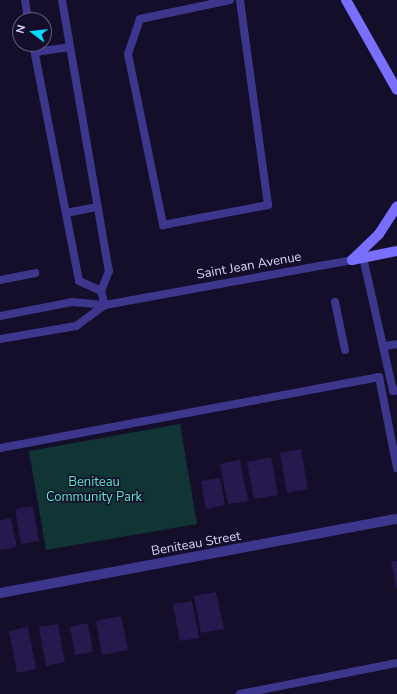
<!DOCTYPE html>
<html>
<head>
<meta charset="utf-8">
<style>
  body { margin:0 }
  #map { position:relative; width:397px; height:694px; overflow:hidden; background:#140e2a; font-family:"Nunito Sans",sans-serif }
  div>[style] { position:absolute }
  .green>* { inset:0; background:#113435 }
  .building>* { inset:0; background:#26194d }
  .lane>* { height:8px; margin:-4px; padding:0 4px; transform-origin:4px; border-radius:4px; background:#3d368d }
  .street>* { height:10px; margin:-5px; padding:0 5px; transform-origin:5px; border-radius:5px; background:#3d368d }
  .secondary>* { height:10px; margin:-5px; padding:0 5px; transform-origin:5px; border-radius:5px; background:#796fff }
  span { translate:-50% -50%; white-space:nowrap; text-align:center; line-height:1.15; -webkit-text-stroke:3px #140e2a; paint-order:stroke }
  .street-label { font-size:13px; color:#ded8ff }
  .park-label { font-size:13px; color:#59e9cc }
  .north { position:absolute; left:12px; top:12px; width:40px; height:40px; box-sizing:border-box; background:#140e2a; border:1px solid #655f7f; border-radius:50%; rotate:285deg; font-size:11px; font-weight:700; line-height:16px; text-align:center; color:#ded8ff }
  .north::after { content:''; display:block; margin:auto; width:14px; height:18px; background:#04daff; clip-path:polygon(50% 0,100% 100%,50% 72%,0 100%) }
</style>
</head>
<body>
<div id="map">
  <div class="green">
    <div style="clip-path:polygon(180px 424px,197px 524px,46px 550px,29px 451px)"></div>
  </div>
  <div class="building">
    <div style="clip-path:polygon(301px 449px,308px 489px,287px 493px,280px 453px)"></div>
    <div style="clip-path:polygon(271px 457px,278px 495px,254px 499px,247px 462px)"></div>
    <div style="clip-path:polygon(240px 460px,248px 501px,228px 504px,220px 464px)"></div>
    <div style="clip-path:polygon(220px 478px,225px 505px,206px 509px,201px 481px)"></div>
    <div style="clip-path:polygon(33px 506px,39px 541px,21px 544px,15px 509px)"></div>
    <div style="clip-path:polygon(11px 518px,17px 547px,0 550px,0 520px)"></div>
    <div style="clip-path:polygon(397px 561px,397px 588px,396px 588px,391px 562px)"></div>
    <div style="clip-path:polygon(216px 592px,224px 629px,201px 633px,194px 596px)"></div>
    <div style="clip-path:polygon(192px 601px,199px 638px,180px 641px,173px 604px)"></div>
    <div style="clip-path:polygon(121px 616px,128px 650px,102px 655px,96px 621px)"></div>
    <div style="clip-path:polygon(88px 623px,93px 652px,75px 655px,70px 627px)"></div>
    <div style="clip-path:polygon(58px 624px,65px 662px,46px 666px,39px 627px)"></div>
    <div style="clip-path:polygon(28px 627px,36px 669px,17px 673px,9px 631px)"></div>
  </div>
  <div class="lane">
    <div style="left:25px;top:0;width:20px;rotate:81deg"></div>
    <div style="left:62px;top:0;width:275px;rotate:80.2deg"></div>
    <div style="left:109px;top:271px;width:22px;rotate:112deg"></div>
    <div style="left:101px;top:291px;width:15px;rotate:74deg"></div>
    <div style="left:230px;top:0;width:92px;rotate:168.1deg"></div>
    <div style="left:140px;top:19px;width:37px;rotate:109deg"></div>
    <div style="left:128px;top:54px;width:175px;rotate:78.4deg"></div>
    <div style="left:163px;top:225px;width:107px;rotate:-10.8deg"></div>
    <div style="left:268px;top:205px;width:207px;rotate:-97.8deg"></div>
    <div style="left:33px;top:44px;width:241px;rotate:79deg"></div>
    <div style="left:79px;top:281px;width:24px;rotate:24deg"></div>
    <div style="left:35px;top:52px;width:35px;rotate:-8deg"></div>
    <div style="left:66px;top:213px;width:32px;rotate:-11deg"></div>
    <div style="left:362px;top:253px;width:141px;rotate:77.3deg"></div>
    <div style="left:393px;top:391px;width:4px;rotate:-14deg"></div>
    <div style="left:0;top:280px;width:36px;rotate:-11deg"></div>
    <div style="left:335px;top:302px;width:49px;rotate:78.2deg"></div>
    <div style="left:0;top:316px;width:73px;rotate:-11deg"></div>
    <div style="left:72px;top:302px;width:33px;rotate:5deg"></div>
    <div style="left:105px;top:305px;width:251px;rotate:-10.3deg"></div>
    <div style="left:0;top:339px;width:77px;rotate:-9.7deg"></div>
    <div style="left:76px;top:326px;width:36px;rotate:-36deg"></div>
    <div style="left:385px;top:346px;width:12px;rotate:-9deg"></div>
    <div style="left:0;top:448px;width:386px;rotate:-10.6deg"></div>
    <div style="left:379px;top:377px;width:93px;rotate:78.8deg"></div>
    <div style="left:240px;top:694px;width:160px;rotate:-11.2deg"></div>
  </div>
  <div class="street">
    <div style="left:0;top:593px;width:404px;rotate:-10.6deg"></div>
  </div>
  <div class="secondary">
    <div style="left:346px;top:0;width:103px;rotate:60.5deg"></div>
    <div style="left:352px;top:260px;width:37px;rotate:-44deg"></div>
    <div style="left:379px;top:234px;width:33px;rotate:-57deg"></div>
    <div style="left:352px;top:260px;width:46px;rotate:-11.3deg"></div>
  </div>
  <div class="street-label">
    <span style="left:249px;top:266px;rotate:-10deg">Saint Jean Avenue</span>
    <span style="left:196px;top:544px;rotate:-10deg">Beniteau Street</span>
  </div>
  <div class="park-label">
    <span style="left:94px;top:490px">Beniteau<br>Community Park</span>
  </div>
  <div class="north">N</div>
</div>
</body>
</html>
